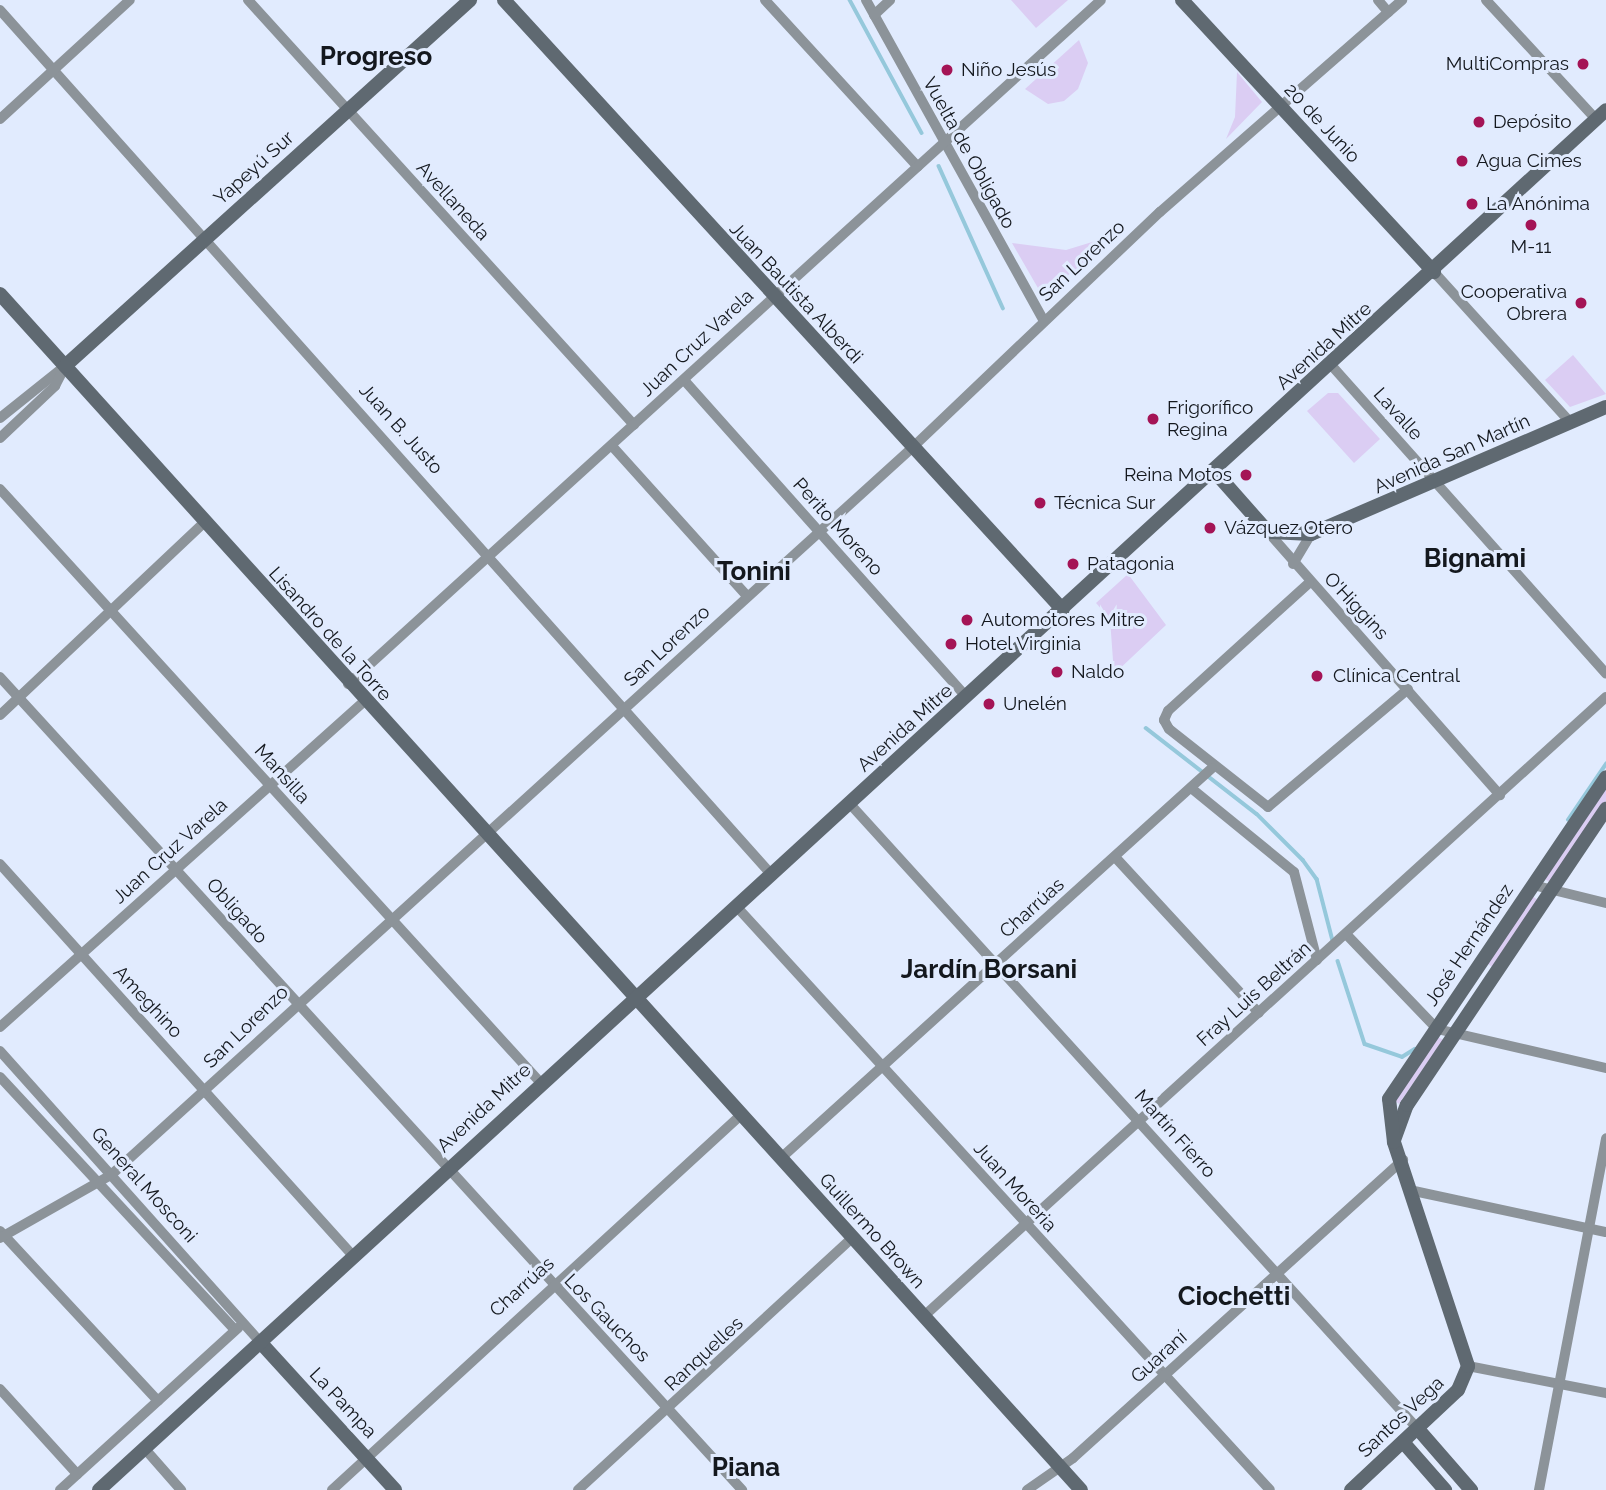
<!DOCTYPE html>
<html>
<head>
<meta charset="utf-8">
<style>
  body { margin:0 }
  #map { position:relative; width:1606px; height:1490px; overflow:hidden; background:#e1ebfe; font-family:Raleway,sans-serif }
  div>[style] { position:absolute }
  .green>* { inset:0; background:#dbcdf3 }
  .stream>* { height:3.5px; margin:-1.75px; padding:0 1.75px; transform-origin:1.75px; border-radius:1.75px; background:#95c8db }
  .street>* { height:10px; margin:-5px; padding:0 5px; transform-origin:5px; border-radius:5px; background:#8c9399 }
  .secondary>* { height:14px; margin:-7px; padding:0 7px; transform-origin:7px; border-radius:7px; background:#5f6971 }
  .dots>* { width:19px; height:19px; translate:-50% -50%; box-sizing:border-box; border:4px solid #e1ebfe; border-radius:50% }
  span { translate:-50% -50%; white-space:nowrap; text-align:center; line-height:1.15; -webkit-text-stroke:6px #e1ebfe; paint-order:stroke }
  .poi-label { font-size:19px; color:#14181e }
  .right { translate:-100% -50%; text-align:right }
  .left { translate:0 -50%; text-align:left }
  .street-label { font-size:19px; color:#14181e }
  .district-label { font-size:26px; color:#14181e; font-weight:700 }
</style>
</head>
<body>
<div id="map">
  <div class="green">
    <div style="clip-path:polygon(1011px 0,1068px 0,1036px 28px)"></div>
    <div style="clip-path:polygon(1079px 40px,1088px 63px,1078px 89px,1064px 101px,1048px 104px,1025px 89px)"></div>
    <div style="clip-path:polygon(1237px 72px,1262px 102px,1226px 139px,1235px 117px)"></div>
    <div style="clip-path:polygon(1102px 239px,1109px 244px,1042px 295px,1012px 243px,1066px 250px)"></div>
    <div style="clip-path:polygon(1573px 355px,1606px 394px,1570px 407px,1545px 380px)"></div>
    <div style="clip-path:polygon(1328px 393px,1338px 393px,1380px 439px,1354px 463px,1307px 411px)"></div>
    <div style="clip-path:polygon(1128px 574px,1166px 625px,1114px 674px,1110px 619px,1096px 603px)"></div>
    <div style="clip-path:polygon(1606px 789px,1606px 801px,1551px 883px,1545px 879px)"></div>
    <div style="clip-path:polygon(1532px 896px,1538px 900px,1492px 967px,1487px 963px)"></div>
    <div style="clip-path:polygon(1437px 1036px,1443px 1040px,1399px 1104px,1394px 1100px)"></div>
  </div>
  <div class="stream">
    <div style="left:850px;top:0;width:151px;rotate:61.6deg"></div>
    <div style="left:939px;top:166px;width:156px;rotate:65.7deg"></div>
    <div style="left:1146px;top:728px;width:140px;rotate:37.8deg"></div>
    <div style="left:1257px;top:814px;width:65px;rotate:45deg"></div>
    <div style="left:1303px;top:860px;width:24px;rotate:54deg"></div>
    <div style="left:1317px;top:879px;width:64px;rotate:75.5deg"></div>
    <div style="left:1568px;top:820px;width:68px;rotate:-55.8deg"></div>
    <div style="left:1338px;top:961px;width:87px;rotate:72deg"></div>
    <div style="left:1365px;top:1044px;width:39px;rotate:19deg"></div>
    <div style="left:1402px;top:1057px;width:15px;rotate:-32deg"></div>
  </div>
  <div class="street">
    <div style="left:248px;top:0;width:574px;rotate:47.75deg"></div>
    <div style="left:765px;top:0;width:226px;rotate:47.5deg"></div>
    <div style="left:866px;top:0;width:367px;rotate:61deg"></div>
    <div style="left:1378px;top:0;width:16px;rotate:50deg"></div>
    <div style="left:1486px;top:0;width:162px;rotate:47.3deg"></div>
    <div style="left:0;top:10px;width:1158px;rotate:48.26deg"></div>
    <div style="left:874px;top:15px;width:22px;rotate:-43deg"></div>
    <div style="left:0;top:119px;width:176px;rotate:-42.5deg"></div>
    <div style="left:1434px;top:272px;width:204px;rotate:47.8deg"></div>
    <div style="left:1332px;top:366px;width:412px;rotate:48.3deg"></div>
    <div style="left:684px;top:380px;width:424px;rotate:48.3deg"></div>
    <div style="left:0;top:418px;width:83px;rotate:-38.7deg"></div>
    <div style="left:0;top:438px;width:76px;rotate:-43.4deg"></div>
    <div style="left:55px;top:386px;width:22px;rotate:-63deg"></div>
    <div style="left:612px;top:446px;width:202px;rotate:48deg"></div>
    <div style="left:0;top:489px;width:802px;rotate:47.68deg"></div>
    <div style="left:1268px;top:532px;width:351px;rotate:48.6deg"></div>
    <div style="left:1293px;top:564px;width:35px;rotate:-59deg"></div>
    <div style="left:1309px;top:583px;width:190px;rotate:137.8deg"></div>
    <div style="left:1168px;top:711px;width:10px;rotate:114deg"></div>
    <div style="left:1164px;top:720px;width:10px;rotate:61deg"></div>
    <div style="left:1169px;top:729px;width:126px;rotate:38.2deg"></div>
    <div style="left:1268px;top:807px;width:183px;rotate:-40.1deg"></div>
    <div style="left:0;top:677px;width:1101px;rotate:47.61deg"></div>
    <div style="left:348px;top:684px;width:1017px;rotate:-42.25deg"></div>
    <div style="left:0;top:715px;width:280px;rotate:-43.3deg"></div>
    <div style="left:1191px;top:788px;width:133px;rotate:39.2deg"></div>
    <div style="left:1294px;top:872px;width:91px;rotate:75.4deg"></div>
    <div style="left:850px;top:804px;width:845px;rotate:47.74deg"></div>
    <div style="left:1115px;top:857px;width:212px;rotate:47.3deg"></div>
    <div style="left:0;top:864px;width:530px;rotate:47.98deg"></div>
    <div style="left:1533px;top:885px;width:75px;rotate:13.9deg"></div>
    <div style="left:736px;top:906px;width:791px;rotate:47.56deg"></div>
    <div style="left:1346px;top:934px;width:132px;rotate:46.2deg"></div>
    <div style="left:1437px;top:1029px;width:173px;rotate:13deg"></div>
    <div style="left:0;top:1027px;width:489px;rotate:-41.8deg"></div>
    <div style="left:0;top:1051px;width:392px;rotate:48.2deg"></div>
    <div style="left:0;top:1077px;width:345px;rotate:47.1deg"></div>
    <div style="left:781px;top:1158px;width:581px;rotate:-42.14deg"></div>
    <div style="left:1414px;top:1191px;width:196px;rotate:12.1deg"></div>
    <div style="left:0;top:1231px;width:232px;rotate:47.1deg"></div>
    <div style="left:0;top:1238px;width:128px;rotate:-29.6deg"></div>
    <div style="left:111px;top:1175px;width:1083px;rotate:-42.23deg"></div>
    <div style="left:913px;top:447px;width:341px;rotate:-43.6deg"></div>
    <div style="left:1160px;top:212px;width:322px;rotate:-41.2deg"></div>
    <div style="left:924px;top:1316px;width:921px;rotate:-42.23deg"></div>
    <div style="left:1468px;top:1366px;width:141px;rotate:11.1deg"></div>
    <div style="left:0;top:1389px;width:115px;rotate:47.8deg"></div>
    <div style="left:145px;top:1449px;width:55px;rotate:48.7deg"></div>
    <div style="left:60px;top:1490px;width:241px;rotate:-42.3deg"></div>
    <div style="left:332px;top:1490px;width:555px;rotate:-42.52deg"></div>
    <div style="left:578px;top:1490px;width:371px;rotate:-42.6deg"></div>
    <div style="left:1027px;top:1490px;width:56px;rotate:-34.8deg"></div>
    <div style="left:1073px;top:1458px;width:445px;rotate:-42.1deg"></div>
    <div style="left:1539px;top:1490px;width:358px;rotate:-79.2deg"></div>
  </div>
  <div class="secondary">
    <div style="left:504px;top:0;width:827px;rotate:47.5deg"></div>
    <div style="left:1182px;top:0;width:371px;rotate:47.2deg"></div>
    <div style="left:0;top:294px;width:1612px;rotate:47.89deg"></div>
    <div style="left:65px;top:366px;width:546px;rotate:-42.1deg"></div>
    <div style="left:1215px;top:472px;width:80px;rotate:48.5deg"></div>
    <div style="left:1268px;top:532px;width:43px;rotate:2.7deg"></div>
    <div style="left:1311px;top:534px;width:321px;rotate:-23.3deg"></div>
    <div style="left:1394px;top:1140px;width:37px;rotate:-70deg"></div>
    <div style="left:1407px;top:1105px;width:357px;rotate:-56.1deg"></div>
    <div style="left:261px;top:1343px;width:199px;rotate:47.6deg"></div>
    <div style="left:1418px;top:1429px;width:81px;rotate:49deg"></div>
    <div style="left:1403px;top:1442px;width:64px;rotate:48.8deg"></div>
    <div style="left:99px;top:1490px;width:2043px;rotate:-42.48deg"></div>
    <div style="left:1351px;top:1490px;width:146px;rotate:-43.1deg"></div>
    <div style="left:1458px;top:1390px;width:26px;rotate:-67deg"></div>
    <div style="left:1468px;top:1366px;width:236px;rotate:-108.3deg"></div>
    <div style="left:1394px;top:1142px;width:43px;rotate:-96.6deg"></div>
    <div style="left:1389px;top:1099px;width:388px;rotate:-56deg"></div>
  </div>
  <div class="dots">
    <div style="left:1583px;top:64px;background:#a41456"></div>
    <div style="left:947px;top:70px;background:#a41456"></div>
    <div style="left:1479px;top:122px;background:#a41456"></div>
    <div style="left:1462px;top:161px;background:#a41456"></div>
    <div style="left:1472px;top:204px;background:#a41456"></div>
    <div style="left:1531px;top:225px;background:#a41456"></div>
    <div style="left:1581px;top:303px;background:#a41456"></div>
    <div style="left:1153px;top:419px;background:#a41456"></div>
    <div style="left:1246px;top:475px;background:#a41456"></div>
    <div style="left:1040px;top:503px;background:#a41456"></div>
    <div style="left:1210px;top:528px;background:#a41456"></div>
    <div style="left:1073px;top:564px;background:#a41456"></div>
    <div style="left:967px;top:620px;background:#a41456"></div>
    <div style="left:951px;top:644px;background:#a41456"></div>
    <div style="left:1057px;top:672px;background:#a41456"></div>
    <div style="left:1317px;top:676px;background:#a41456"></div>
    <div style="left:989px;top:704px;background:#a41456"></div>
  </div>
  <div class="poi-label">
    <span class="right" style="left:1569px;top:64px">MultiCompras</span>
    <span class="left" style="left:961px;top:70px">Niño Jesús</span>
    <span class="left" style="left:1493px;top:122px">Depósito</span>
    <span class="left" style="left:1476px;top:161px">Agua Cimes</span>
    <span class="left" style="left:1486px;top:204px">La Anónima</span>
    <span style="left:1531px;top:247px">M-11</span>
    <span class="right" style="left:1567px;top:303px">Cooperativa<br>Obrera</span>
    <span class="left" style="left:1167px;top:419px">Frigorífico<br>Regina</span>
    <span class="right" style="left:1232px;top:475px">Reina Motos</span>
    <span class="left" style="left:1054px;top:503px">Técnica Sur</span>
    <span class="left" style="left:1224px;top:528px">Vázquez Otero</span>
    <span class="left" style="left:1087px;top:564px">Patagonia</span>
    <span class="left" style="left:981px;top:620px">Automotores Mitre</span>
    <span class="left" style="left:965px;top:644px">Hotel Virginia</span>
    <span class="left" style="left:1071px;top:672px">Naldo</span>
    <span class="left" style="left:1333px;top:676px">Clínica Central</span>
    <span class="left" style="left:1003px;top:704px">Unelén</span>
  </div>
  <div class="street-label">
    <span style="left:1322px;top:123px;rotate:47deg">20 de Junio</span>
    <span style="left:969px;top:153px;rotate:61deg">Vuelta de Obligado</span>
    <span style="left:254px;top:168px;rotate:-42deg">Yapeyú Sur</span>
    <span style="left:453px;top:201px;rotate:48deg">Avellaneda</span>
    <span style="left:1082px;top:261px;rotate:-43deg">San Lorenzo</span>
    <span style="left:796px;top:293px;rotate:47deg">Juan Bautista Alberdi</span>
    <span style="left:697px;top:343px;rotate:-43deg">Juan Cruz Varela</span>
    <span style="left:1324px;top:346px;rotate:-42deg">Avenida Mitre</span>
    <span style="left:1398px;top:414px;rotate:48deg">Lavalle</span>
    <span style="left:401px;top:429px;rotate:48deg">Juan B. Justo</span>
    <span style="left:1452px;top:454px;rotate:-24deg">Avenida San Martín</span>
    <span style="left:838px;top:527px;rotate:48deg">Perito Moreno</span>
    <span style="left:1356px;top:606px;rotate:47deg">O'Higgins</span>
    <span style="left:330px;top:634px;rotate:48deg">Lisandro de la Torre</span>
    <span style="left:667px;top:646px;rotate:-43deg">San Lorenzo</span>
    <span style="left:905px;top:728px;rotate:-42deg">Avenida Mitre</span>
    <span style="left:282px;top:774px;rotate:48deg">Mansilla</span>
    <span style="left:170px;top:851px;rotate:-42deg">Juan Cruz Varela</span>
    <span style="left:1032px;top:908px;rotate:-42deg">Charrúas</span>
    <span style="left:237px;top:911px;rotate:48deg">Obligado</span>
    <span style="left:1469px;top:945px;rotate:-56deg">José Hernández</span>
    <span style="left:1254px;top:994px;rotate:-42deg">Fray Luis Beltrán</span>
    <span style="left:148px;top:1002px;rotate:47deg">Ameghino</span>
    <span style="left:246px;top:1027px;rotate:-44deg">San Lorenzo</span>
    <span style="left:484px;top:1108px;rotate:-43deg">Avenida Mitre</span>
    <span style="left:1175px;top:1134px;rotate:48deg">Martín Fierro</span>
    <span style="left:144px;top:1185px;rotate:48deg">General Mosconi</span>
    <span style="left:1015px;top:1187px;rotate:48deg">Juan Moreria</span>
    <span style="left:872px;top:1231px;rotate:48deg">Guillermo Brown</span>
    <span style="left:522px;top:1287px;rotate:-42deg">Charrúas</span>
    <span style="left:607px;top:1318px;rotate:46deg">Los Gauchos</span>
    <span style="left:704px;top:1354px;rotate:-43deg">Ranquelles</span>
    <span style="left:1159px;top:1357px;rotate:-42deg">Guaraní</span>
    <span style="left:343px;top:1403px;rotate:47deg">La Pampa</span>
    <span style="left:1401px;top:1417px;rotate:-43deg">Santos Vega</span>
  </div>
  <div class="district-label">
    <span style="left:376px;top:57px">Progreso</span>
    <span style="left:1475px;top:559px">Bignami</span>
    <span style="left:754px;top:572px">Tonini</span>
    <span style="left:989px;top:970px">Jardín Borsani</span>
    <span style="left:1234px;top:1297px">Ciochetti</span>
    <span style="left:746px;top:1468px">Piana</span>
  </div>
</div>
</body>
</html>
